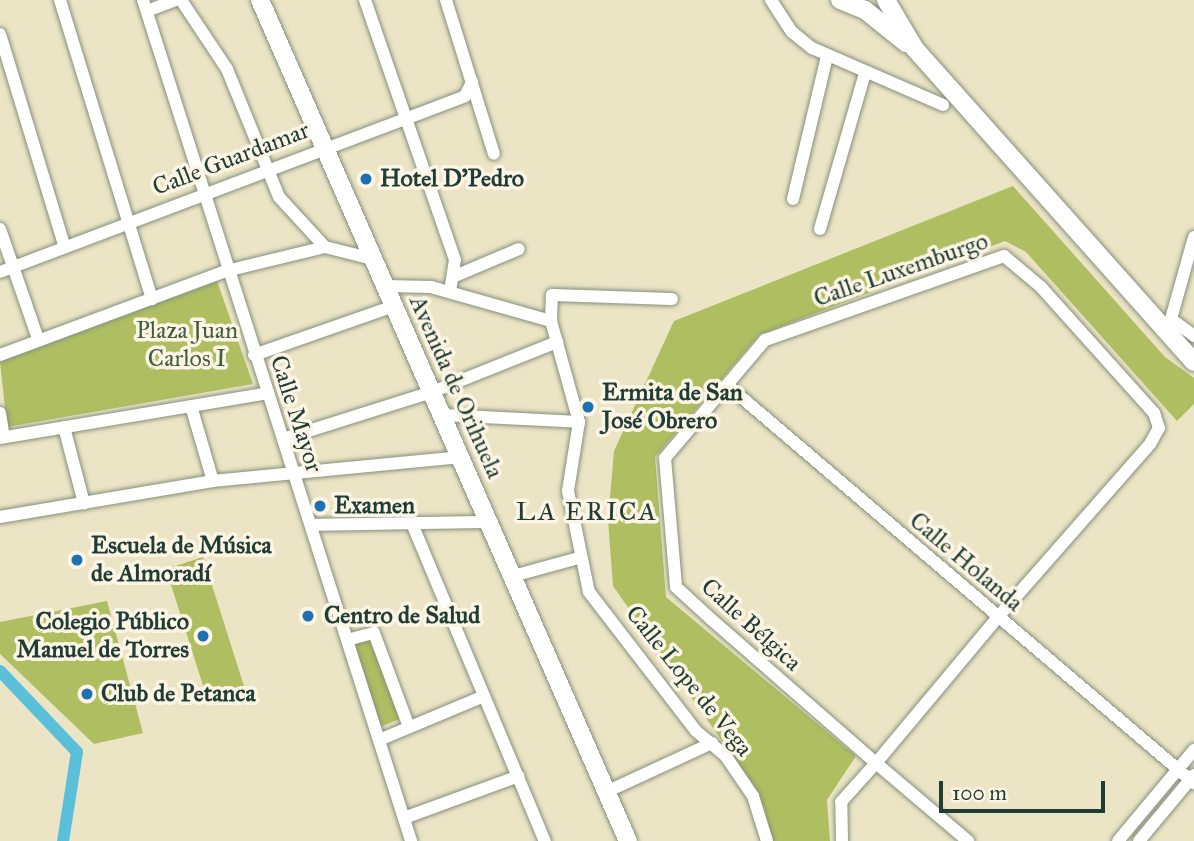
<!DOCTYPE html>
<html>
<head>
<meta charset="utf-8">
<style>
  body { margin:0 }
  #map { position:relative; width:1194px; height:841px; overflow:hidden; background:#ebe4c5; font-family:"IM FELL Great Primer",serif }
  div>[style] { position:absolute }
  .green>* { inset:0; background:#aebe61 }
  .canal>* { height:12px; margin:-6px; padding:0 6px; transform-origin:6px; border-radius:6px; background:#5abfd8 }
  .roads { filter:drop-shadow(0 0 2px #85907c) drop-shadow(0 0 2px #85907c) }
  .street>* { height:12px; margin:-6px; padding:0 6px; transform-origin:6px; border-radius:6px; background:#fff }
  .secondary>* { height:18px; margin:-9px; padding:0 9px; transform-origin:9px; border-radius:9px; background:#fff }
  .dots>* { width:19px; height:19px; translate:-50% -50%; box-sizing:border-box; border:4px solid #fcf5e5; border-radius:50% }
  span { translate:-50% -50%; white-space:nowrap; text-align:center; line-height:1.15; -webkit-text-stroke:7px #fcf5e5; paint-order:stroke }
  .street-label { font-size:24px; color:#1f3d34 }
  .poi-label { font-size:24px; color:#1f3d34; font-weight:700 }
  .left { translate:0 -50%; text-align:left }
  .right { translate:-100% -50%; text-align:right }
  .park-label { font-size:24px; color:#435d3f }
  .neighbourhood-label { font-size:26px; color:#1f3d34; letter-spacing:2px }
  .scale { position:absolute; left:939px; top:781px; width:166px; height:32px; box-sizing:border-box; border:4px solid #1f3d34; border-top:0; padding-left:9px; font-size:21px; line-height:24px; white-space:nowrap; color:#1f3d34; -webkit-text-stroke:5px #fcf5e5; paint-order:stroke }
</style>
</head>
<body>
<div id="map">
  <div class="green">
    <div style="clip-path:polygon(1013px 186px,1165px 357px,1194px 378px,1194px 404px,1177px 421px,1026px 252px,1005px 241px,759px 335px,655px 457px,666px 597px,856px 756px,827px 800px,830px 841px,771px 841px,758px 792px,613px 586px,608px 520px,614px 451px,674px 321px)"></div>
    <div style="clip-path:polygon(217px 281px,253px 384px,7px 427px,0 362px)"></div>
    <div style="clip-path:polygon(203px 557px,244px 686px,207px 698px,166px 569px)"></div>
    <div style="clip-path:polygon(107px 601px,143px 733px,94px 744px,0 654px,0 622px)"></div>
    <div style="clip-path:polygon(372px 638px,400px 719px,380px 727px,354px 643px)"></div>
  </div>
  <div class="canal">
    <div style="left:0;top:671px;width:112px;rotate:46.5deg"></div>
    <div style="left:77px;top:752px;width:90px;rotate:98.9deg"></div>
  </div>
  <div class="roads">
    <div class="street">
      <div style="left:60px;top:0;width:313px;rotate:72.9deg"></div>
      <div style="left:143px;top:0;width:883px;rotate:72.32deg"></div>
      <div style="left:181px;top:0;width:83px;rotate:56.3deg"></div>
      <div style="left:227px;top:69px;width:138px;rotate:67.9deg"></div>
      <div style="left:279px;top:197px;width:68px;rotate:47.4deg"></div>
      <div style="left:365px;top:0;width:275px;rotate:70.9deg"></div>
      <div style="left:455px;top:260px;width:32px;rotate:99deg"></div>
      <div style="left:446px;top:0;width:161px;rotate:72.7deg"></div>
      <div style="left:771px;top:0;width:38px;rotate:57deg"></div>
      <div style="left:792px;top:32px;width:26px;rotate:39deg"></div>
      <div style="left:812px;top:48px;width:143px;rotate:23.5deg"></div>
      <div style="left:147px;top:11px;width:31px;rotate:-21deg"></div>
      <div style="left:0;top:34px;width:220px;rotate:73.1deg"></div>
      <div style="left:793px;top:199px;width:147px;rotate:-76.6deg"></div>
      <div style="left:0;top:229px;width:116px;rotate:70.9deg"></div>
      <div style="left:820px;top:229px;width:162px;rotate:-73.9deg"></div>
      <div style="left:1194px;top:237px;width:85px;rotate:105.7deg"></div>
      <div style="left:1171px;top:319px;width:29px;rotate:36deg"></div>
      <div style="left:0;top:272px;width:497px;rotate:-20.7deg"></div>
      <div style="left:465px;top:96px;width:16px;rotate:-63deg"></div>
      <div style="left:455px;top:276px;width:69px;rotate:-22.9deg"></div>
      <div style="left:385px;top:286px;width:46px;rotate:1.2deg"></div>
      <div style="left:431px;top:287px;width:125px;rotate:15.8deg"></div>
      <div style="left:551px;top:321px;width:105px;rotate:74.5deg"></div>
      <div style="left:579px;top:422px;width:70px;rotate:99.1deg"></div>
      <div style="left:568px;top:491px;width:103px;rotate:78.3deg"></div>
      <div style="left:589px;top:592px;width:175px;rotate:52.4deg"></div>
      <div style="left:696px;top:731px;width:38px;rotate:40deg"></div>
      <div style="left:725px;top:755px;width:50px;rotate:55.7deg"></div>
      <div style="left:753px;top:796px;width:47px;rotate:72.7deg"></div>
      <div style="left:551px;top:321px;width:26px;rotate:-88deg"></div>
      <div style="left:552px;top:295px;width:120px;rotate:1.9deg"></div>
      <div style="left:0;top:355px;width:241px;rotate:-20.4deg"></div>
      <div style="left:226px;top:271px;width:102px;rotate:-13.6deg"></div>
      <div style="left:325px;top:247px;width:49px;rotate:14deg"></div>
      <div style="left:254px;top:355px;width:148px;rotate:-19.3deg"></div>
      <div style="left:727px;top:385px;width:614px;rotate:40.44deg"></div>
      <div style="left:191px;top:406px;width:78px;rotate:73.7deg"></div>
      <div style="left:0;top:413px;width:24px;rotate:81deg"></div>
      <div style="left:443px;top:415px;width:136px;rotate:2.9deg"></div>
      <div style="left:64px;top:427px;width:79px;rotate:75.3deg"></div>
      <div style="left:0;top:438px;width:272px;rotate:-9.5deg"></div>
      <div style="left:283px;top:439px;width:156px;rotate:-17.5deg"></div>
      <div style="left:432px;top:392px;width:135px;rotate:-21.8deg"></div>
      <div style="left:0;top:517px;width:216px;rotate:-9.6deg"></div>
      <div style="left:213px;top:481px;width:249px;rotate:-5.5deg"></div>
      <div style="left:311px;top:525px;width:179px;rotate:-1deg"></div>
      <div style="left:413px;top:526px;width:342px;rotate:67.3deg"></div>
      <div style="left:513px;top:576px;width:68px;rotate:-15.3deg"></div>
      <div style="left:347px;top:640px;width:28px;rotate:-15deg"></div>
      <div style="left:374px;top:633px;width:100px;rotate:69.6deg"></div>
      <div style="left:379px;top:740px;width:114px;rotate:-22.7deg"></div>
      <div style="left:606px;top:792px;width:117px;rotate:-24.8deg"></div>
      <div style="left:404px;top:818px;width:122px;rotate:-20.1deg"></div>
      <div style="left:842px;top:841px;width:39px;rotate:-91deg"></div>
      <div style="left:841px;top:802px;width:52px;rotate:-48.1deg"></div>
      <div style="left:876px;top:763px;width:190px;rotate:-50.1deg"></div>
      <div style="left:998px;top:617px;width:230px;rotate:-48.7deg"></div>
      <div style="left:1150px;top:444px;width:18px;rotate:-61deg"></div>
      <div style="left:1159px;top:428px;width:16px;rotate:-108deg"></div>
      <div style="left:1154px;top:413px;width:169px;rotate:-131.9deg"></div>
      <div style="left:1041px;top:287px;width:48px;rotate:-140deg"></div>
      <div style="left:1004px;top:256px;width:253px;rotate:160.6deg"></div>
      <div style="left:765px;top:340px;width:155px;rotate:130.3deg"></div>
      <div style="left:665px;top:458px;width:129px;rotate:85.1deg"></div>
      <div style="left:676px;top:587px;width:49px;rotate:42.5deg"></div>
      <div style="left:712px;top:620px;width:218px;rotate:41.1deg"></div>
      <div style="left:876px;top:763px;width:121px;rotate:40.3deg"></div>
      <div style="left:1118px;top:841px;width:119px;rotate:-50.1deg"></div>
      <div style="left:1139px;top:841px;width:86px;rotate:-50.2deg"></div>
    </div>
    <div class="secondary">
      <div style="left:260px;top:0;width:918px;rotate:66.37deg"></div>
      <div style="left:840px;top:0;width:27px;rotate:22deg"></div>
      <div style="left:865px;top:10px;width:53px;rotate:38.8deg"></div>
      <div style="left:886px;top:0;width:57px;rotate:59.4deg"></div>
      <div style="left:915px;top:49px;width:419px;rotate:48.3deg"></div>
    </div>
  </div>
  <div class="dots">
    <div style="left:366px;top:179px;background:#1f6fb2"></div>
    <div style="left:588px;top:407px;background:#1f6fb2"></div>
    <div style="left:320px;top:506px;background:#1f6fb2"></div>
    <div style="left:77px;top:560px;background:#1f6fb2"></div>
    <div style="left:308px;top:616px;background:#1f6fb2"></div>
    <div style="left:203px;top:636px;background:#1f6fb2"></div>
    <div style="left:87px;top:694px;background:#1f6fb2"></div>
  </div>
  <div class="street-label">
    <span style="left:231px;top:159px;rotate:-21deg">Calle Guardamar</span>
    <span style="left:901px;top:270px;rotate:-19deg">Calle Luxemburgo</span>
    <span style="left:456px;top:387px;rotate:66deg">Avenida de Orihuela</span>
    <span style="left:296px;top:414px;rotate:72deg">Calle Mayor</span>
    <span style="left:966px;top:562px;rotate:40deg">Calle Holanda</span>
    <span style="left:751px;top:625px;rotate:42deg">Calle Bélgica</span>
    <span style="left:689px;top:681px;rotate:51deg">Calle Lope de Vega</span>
  </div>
  <div class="poi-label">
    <span class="left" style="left:380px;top:179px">Hotel D'Pedro</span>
    <span class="left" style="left:602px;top:407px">Ermita de San<br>José Obrero</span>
    <span class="left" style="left:334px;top:506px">Examen</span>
    <span class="left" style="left:91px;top:560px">Escuela de Música<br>de Almoradí</span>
    <span class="left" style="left:324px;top:616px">Centro de Salud</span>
    <span class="right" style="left:189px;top:636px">Colegio Público<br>Manuel de Torres</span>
    <span class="left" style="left:101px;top:694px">Club de Petanca</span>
  </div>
  <div class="park-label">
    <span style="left:187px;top:345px">Plaza Juan<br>Carlos I</span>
  </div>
  <div class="neighbourhood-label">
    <span style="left:587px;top:512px">LA ERICA</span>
  </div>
  <div class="scale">100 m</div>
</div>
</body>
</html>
